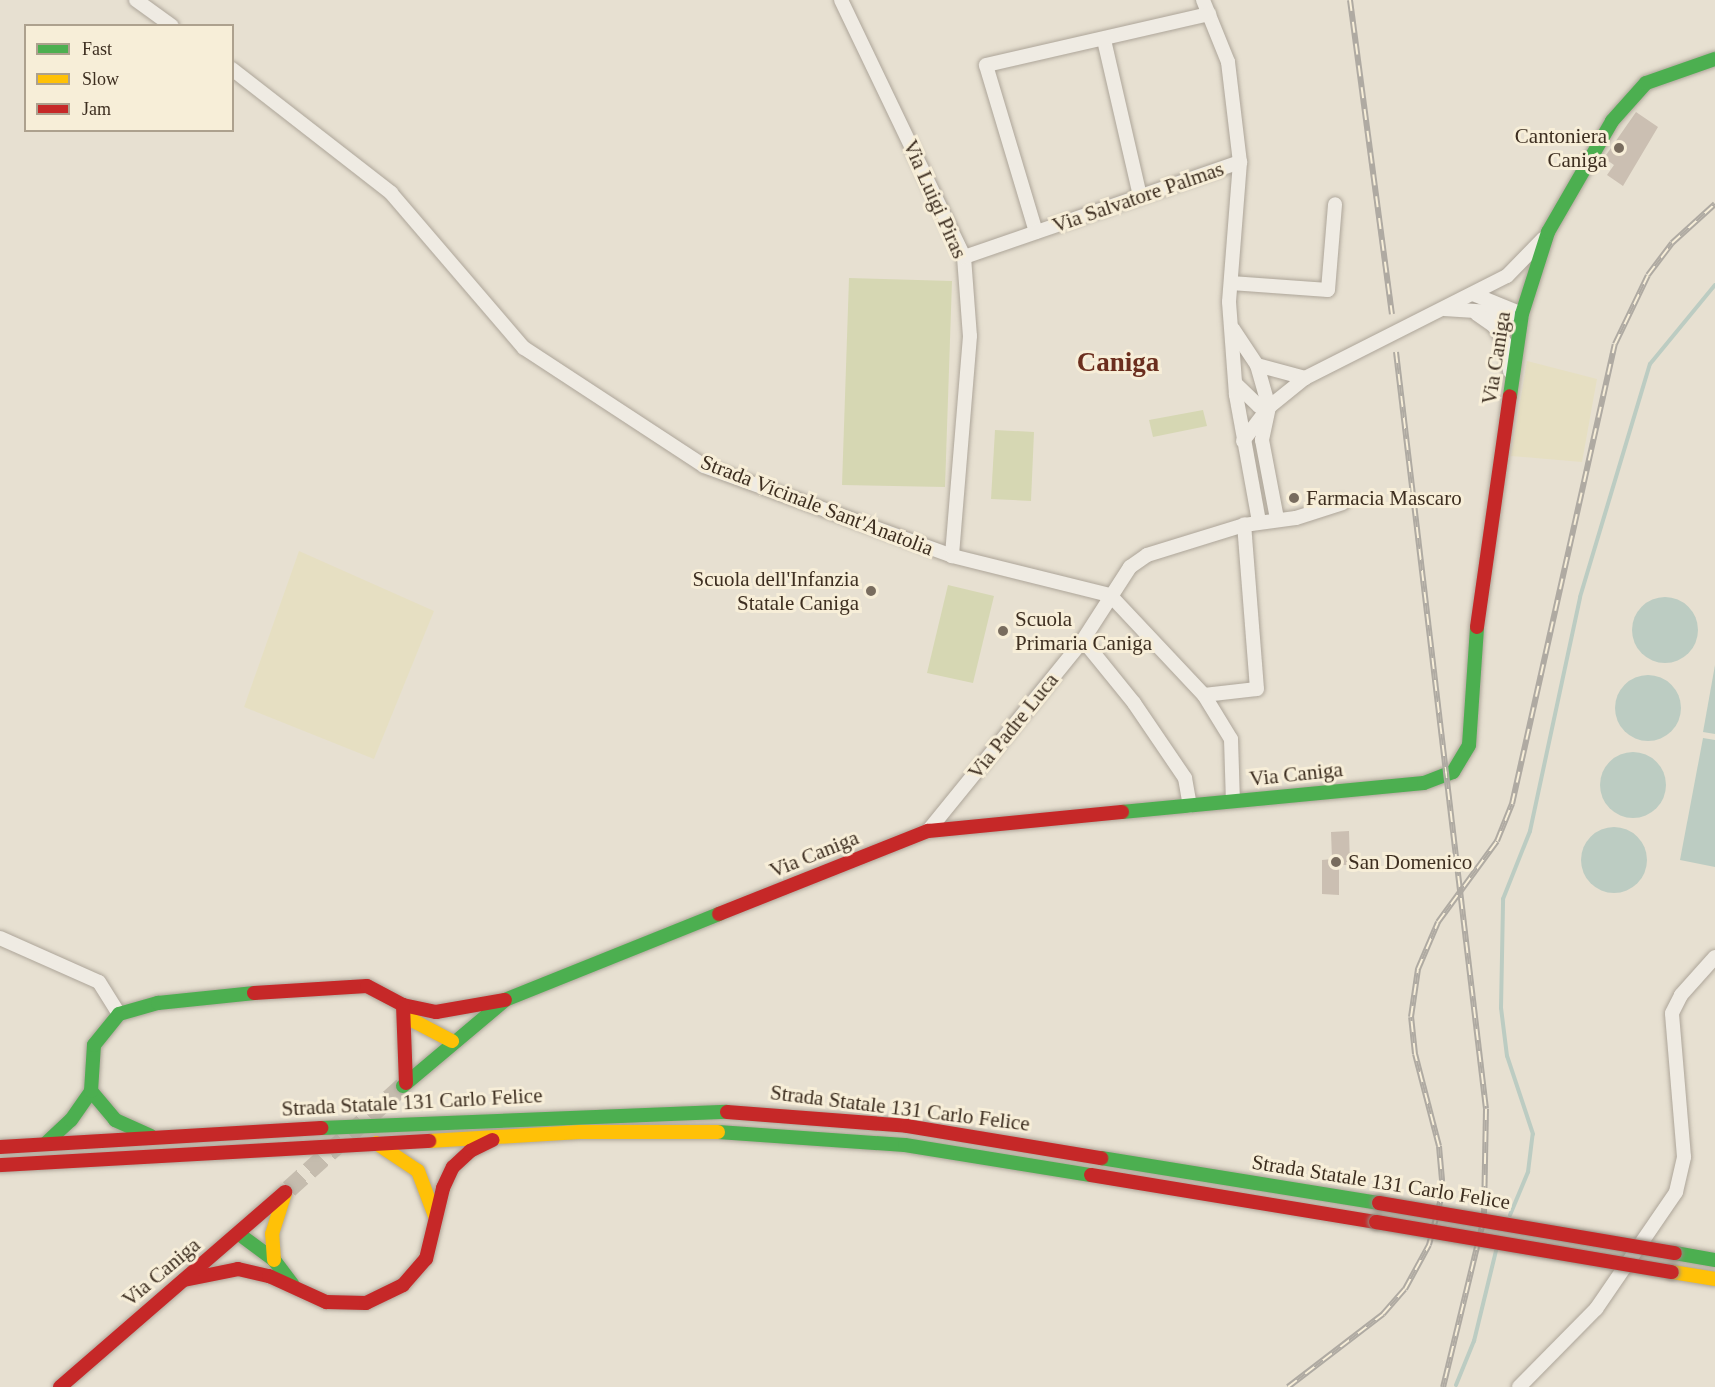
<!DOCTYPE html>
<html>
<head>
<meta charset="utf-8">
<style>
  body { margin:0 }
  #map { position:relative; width:1715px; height:1387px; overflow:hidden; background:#e7e0d1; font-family:"Times New Roman",serif }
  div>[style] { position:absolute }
  .farmland>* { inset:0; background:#e6dfc2 }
  .green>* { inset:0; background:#d6d7b3 }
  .water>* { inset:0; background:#bcccc2 }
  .round { border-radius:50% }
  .stream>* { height:4px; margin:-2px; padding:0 2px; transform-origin:2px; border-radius:2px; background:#bcccc2 }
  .building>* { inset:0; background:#cbbfb2 }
  .secondary-tunnel>* { height:18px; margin-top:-9px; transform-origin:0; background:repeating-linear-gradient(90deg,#c5bcae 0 18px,transparent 0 27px) }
  .roads { filter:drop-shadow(0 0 2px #ada599) drop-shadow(0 0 2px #ada599) }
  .street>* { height:14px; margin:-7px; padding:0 7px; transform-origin:7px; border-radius:7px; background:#efebe3 }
  .fast>* { height:14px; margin:-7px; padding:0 7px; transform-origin:7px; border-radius:7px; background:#4caf50 }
  .slow>* { height:14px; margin:-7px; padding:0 7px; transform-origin:7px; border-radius:7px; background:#ffc107 }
  .jam>* { height:14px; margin:-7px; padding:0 7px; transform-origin:7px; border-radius:7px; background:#c62828 }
  .rail>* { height:6px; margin-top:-3px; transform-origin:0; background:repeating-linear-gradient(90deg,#f7eed8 0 11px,#afaaa2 0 22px); box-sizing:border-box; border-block:2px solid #afaaa2 }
  .bridges { filter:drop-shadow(0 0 2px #928b80) drop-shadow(0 0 2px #928b80) }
  .jam-bridge>* { height:14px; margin:-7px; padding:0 7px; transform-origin:7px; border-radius:7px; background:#c62828 }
  .dots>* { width:16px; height:16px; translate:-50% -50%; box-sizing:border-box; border:3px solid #f7eed8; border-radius:50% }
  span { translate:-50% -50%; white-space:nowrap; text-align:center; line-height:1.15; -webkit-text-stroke:6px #f7eed8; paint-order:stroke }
  .poi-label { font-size:21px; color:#3d2e20 }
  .right { translate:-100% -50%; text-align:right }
  .left { translate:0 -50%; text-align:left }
  .street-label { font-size:21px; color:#3d2e20 }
  .district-label { font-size:27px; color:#6b2e1e; font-weight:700 }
  .legend { position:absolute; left:24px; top:24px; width:210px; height:108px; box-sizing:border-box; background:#f7eed8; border:2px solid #ada18e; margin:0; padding:8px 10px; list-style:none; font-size:18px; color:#3d2e20 }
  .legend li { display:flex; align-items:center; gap:12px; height:30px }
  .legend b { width:30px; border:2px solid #ada18e }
</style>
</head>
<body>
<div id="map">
  <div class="farmland">
    <div style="clip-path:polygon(1527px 361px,1597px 379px,1582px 462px,1511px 456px)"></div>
    <div style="clip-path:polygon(299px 551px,434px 611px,374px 759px,244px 707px)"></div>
  </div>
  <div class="green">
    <div style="clip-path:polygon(849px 278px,952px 281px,945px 487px,842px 485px)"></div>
    <div style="clip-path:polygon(1203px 410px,1207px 426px,1153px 437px,1149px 420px)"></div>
    <div style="clip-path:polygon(995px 430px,1034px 432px,1031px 501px,991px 499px)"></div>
    <div style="clip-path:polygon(948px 585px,994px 596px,973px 683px,927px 673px)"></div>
  </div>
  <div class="water">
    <div class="round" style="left:1632px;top:597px;width:66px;height:66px"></div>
    <div style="clip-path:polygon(1715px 665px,1715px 734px,1703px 732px)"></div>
    <div class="round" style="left:1615px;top:675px;width:66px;height:66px"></div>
    <div style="clip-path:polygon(1703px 738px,1715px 740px,1715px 867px,1680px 860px)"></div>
    <div class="round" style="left:1600px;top:752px;width:66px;height:66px"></div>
    <div class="round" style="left:1581px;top:827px;width:66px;height:66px"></div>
  </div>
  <div class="stream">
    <div style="left:1510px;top:1215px;width:47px;rotate:-67.3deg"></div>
    <div style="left:1528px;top:1172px;width:38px;rotate:-83deg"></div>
    <div style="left:1533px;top:1134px;width:82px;rotate:-108.4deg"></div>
    <div style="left:1507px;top:1056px;width:48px;rotate:-97.1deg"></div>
    <div style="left:1501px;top:1008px;width:109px;rotate:-88.9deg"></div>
    <div style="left:1503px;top:899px;width:73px;rotate:-68.3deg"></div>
    <div style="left:1530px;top:831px;width:239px;rotate:-77.9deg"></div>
    <div style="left:1580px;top:597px;width:243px;rotate:-73.3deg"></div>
    <div style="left:1650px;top:364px;width:102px;rotate:-50.6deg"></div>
    <div style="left:1456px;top:1385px;width:48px;rotate:-67.8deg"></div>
    <div style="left:1474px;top:1341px;width:93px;rotate:-76.3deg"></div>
  </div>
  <div class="building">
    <div style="clip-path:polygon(1636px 112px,1658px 127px,1623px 186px,1607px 175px,1614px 165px,1604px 158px)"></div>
    <div style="clip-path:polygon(1349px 831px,1350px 865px,1339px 865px,1339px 895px,1322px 894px,1322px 860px,1332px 859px,1331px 832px)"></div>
  </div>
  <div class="secondary-tunnel">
    <div style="left:289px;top:1189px;width:154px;rotate:-42.1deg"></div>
  </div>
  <div class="roads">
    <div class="street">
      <div style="left:136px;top:0;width:44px;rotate:35.8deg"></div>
      <div style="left:841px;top:0;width:285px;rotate:64.4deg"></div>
      <div style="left:964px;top:257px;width:79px;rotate:85.7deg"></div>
      <div style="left:970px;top:336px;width:221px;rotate:94.7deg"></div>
      <div style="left:1203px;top:0;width:67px;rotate:68deg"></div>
      <div style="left:1228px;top:62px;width:101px;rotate:83.2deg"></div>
      <div style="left:1240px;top:162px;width:140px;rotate:94.5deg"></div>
      <div style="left:1229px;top:302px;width:93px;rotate:85.7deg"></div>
      <div style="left:1236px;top:395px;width:129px;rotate:79.7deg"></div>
      <div style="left:1104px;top:40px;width:160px;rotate:77deg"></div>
      <div style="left:232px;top:69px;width:202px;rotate:37.9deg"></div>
      <div style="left:391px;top:193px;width:204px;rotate:49.4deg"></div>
      <div style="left:524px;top:348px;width:215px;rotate:33.2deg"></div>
      <div style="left:704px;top:466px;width:264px;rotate:19.9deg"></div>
      <div style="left:952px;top:556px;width:163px;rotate:13.9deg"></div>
      <div style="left:1110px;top:595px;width:137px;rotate:46.8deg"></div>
      <div style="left:1204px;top:695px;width:52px;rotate:58.5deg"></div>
      <div style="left:1231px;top:739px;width:62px;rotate:88.2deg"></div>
      <div style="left:1036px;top:232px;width:174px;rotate:-106.7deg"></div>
      <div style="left:986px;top:65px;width:229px;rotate:-12.9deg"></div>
      <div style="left:964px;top:257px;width:292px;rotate:-19deg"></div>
      <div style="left:1231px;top:283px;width:97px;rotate:4.1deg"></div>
      <div style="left:1328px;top:290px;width:86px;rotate:-85.3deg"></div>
      <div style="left:1473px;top:294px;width:53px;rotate:22.2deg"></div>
      <div style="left:1444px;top:309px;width:78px;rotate:3.7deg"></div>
      <div style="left:1477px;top:314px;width:21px;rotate:35deg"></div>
      <div style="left:1494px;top:326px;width:20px;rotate:57deg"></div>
      <div style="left:1505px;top:343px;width:29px;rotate:80deg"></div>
      <div style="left:1233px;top:329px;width:43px;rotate:56.3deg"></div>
      <div style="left:1257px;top:365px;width:50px;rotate:15.2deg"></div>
      <div style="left:1257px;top:365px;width:44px;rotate:74.1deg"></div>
      <div style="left:1269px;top:407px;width:34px;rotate:102deg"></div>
      <div style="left:1262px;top:440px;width:80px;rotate:79.2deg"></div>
      <div style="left:1236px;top:384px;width:32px;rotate:44deg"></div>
      <div style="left:1259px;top:406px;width:10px;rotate:6deg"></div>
      <div style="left:1243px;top:441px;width:43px;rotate:-52.6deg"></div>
      <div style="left:1269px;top:407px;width:46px;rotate:-38.9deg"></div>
      <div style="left:1305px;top:378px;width:226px;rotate:-26.8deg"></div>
      <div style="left:1507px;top:276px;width:52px;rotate:-45.8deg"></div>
      <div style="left:1083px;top:640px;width:81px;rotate:51deg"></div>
      <div style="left:1134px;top:703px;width:91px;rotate:55.8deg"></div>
      <div style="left:1185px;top:778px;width:28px;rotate:80deg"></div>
      <div style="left:1204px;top:695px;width:53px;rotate:-6.5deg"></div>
      <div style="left:1257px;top:689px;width:165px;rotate:-94.5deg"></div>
      <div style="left:928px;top:831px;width:246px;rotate:-50.9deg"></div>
      <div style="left:1083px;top:640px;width:87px;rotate:-57.2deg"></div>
      <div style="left:1130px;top:567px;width:21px;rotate:-35deg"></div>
      <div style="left:1147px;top:555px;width:102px;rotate:-17.2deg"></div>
      <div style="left:1244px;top:525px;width:52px;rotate:-7.7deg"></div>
      <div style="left:1296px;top:518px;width:49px;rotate:-17.7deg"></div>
      <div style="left:0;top:938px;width:108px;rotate:24deg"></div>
      <div style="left:99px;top:982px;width:38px;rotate:58deg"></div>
      <div style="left:1519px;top:1387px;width:110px;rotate:-45.4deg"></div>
      <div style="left:1596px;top:1309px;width:142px;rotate:-55.6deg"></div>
      <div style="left:1676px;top:1192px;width:36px;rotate:-77deg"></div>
      <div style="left:1684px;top:1157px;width:144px;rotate:-94.8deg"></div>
      <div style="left:1672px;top:1013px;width:20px;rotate:-63deg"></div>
      <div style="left:1681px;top:995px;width:51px;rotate:-48.2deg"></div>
    </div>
    <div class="fast">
      <div style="left:1510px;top:396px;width:83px;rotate:-81.7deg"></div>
      <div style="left:1522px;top:314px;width:86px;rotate:-72.4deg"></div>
      <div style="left:1548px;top:232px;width:128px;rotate:-60deg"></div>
      <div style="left:1612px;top:121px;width:51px;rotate:-48.2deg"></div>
      <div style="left:1646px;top:83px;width:73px;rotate:-19.2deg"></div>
      <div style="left:1122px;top:812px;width:303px;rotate:-5.5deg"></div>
      <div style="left:1424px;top:783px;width:31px;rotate:-21deg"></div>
      <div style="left:1453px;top:772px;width:31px;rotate:-59deg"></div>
      <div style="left:1469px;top:745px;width:118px;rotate:-86.1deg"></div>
      <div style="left:403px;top:1086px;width:133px;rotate:-40.1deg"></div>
      <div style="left:505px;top:1000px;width:231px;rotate:-21.9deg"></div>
      <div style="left:91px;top:1091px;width:38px;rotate:50deg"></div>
      <div style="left:115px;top:1120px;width:39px;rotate:24deg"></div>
      <div style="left:321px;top:1128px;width:406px;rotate:-2.3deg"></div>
      <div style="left:718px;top:1132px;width:187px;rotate:4deg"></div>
      <div style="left:905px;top:1145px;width:188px;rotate:9.2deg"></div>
      <div style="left:45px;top:1144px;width:35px;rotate:-43deg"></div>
      <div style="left:71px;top:1120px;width:35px;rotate:-55deg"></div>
      <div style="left:91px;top:1091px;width:46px;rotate:-86.3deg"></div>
      <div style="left:94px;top:1045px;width:40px;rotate:-51deg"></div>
      <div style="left:119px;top:1014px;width:41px;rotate:-15.8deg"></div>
      <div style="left:158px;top:1003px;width:97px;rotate:-5.9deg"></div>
      <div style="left:1101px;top:1158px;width:282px;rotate:9.2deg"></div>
      <div style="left:239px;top:1234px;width:44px;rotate:36.6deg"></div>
      <div style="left:274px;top:1260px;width:31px;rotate:53deg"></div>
      <div style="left:1675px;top:1253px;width:41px;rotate:9.9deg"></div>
    </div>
    <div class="slow">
      <div style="left:406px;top:1017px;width:52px;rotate:27.6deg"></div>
      <div style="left:429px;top:1141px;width:151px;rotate:-3.4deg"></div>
      <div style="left:580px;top:1132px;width:138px"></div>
      <div style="left:376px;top:1143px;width:50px;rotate:33.7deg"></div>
      <div style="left:418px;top:1171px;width:48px;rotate:69.3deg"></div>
      <div style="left:274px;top:1260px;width:26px;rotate:-94deg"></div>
      <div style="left:272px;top:1234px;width:43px;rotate:-72.4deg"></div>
      <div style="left:1672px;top:1272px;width:44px;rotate:9.2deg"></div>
    </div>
    <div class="jam">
      <div style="left:1477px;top:627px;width:233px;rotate:-81.9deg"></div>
      <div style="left:719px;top:914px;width:225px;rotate:-21.7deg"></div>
      <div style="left:928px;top:831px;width:195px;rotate:-5.6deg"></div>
      <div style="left:254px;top:993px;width:113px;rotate:-3.5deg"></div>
      <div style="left:367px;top:986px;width:41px;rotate:27.8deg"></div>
      <div style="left:403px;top:1005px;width:34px;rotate:12deg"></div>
      <div style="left:436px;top:1012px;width:70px;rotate:-9.9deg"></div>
      <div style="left:403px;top:1005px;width:78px;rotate:87.8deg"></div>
      <div style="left:727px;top:1112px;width:181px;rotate:4.4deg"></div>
      <div style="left:907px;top:1126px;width:197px;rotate:9.4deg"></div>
      <div style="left:0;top:1147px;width:322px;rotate:-3.4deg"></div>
      <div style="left:0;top:1165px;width:430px;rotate:-3.2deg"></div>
      <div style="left:1091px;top:1175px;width:289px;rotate:9.4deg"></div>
      <div style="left:184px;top:1280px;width:55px;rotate:-11.5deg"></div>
      <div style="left:238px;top:1269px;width:32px;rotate:13deg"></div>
      <div style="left:269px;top:1276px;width:63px;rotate:24.5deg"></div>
      <div style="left:326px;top:1302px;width:40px;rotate:1.4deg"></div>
      <div style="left:366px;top:1303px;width:41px;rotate:-25.9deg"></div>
      <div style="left:403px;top:1285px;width:35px;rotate:-49deg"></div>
      <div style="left:426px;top:1259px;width:73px;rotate:-76.5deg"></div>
      <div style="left:443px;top:1188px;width:23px;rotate:-65deg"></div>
      <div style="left:453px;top:1167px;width:23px;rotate:-43deg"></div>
      <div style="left:470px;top:1151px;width:25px;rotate:-26deg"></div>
      <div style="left:60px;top:1387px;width:298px;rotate:-40.9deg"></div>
    </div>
  </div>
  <div class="rail">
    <div style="left:1350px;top:0;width:317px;rotate:82.4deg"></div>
    <div style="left:1396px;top:352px;width:762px;rotate:83.22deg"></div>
    <div style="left:1486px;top:1109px;width:109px;rotate:91.1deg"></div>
    <div style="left:1484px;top:1218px;width:174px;rotate:103.6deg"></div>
    <div style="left:1288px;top:1387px;width:120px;rotate:-37.5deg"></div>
    <div style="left:1383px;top:1314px;width:33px;rotate:-49deg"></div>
    <div style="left:1405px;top:1289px;width:50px;rotate:-61.4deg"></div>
    <div style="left:1429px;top:1245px;width:56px;rotate:-75.5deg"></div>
    <div style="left:1443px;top:1191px;width:45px;rotate:-95.1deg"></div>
    <div style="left:1439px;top:1146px;width:95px;rotate:-104.6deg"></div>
    <div style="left:1415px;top:1054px;width:37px;rotate:-96deg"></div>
    <div style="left:1411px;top:1017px;width:49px;rotate:-81.7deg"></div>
    <div style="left:1418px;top:969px;width:51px;rotate:-66.9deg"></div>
    <div style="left:1438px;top:922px;width:100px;rotate:-53.9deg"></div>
    <div style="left:1497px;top:841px;width:40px;rotate:-68deg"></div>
    <div style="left:1512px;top:804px;width:471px;rotate:-77.4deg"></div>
    <div style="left:1615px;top:344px;width:76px;rotate:-64.4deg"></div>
    <div style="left:1648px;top:275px;width:40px;rotate:-53deg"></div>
    <div style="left:1672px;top:243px;width:58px;rotate:-42.2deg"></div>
  </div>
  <div class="bridges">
    <div class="jam-bridge">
      <div style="left:1379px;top:1203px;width:300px;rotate:9.6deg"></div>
      <div style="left:1376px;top:1222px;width:300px;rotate:9.6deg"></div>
    </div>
  </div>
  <div class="dots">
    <div style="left:1619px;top:148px;background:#786c5e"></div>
    <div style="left:1294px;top:498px;background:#786c5e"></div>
    <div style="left:871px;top:591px;background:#786c5e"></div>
    <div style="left:1003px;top:631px;background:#786c5e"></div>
    <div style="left:1336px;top:862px;background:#786c5e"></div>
  </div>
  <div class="poi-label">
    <span class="right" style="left:1607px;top:148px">Cantoniera<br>Caniga</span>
    <span class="left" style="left:1306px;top:498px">Farmacia Mascaro</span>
    <span class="right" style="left:859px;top:591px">Scuola dell'Infanzia<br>Statale Caniga</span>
    <span class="left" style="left:1015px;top:631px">Scuola<br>Primaria Caniga</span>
    <span class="left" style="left:1348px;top:862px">San Domenico</span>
  </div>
  <div class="street-label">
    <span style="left:1138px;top:197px;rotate:-19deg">Via Salvatore Palmas</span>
    <span style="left:935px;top:199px;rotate:66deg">Via Luigi Piras</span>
    <span style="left:1496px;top:358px;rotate:-81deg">Via Caniga</span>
    <span style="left:817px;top:505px;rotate:21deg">Strada Vicinale Sant'Anatolia</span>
    <span style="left:1013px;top:726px;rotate:-51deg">Via Padre Luca</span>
    <span style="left:1296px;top:774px;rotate:-6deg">Via Caniga</span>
    <span style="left:814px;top:854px;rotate:-22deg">Via Caniga</span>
    <span style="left:412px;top:1102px;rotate:-3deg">Strada Statale 131 Carlo Felice</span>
    <span style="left:900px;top:1108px;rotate:7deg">Strada Statale 131 Carlo Felice</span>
    <span style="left:1381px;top:1182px;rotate:9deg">Strada Statale 131 Carlo Felice</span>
    <span style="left:161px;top:1272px;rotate:-40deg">Via Caniga</span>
  </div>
  <div class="district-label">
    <span style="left:1118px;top:363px">Caniga</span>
  </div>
  <ul class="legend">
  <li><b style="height:8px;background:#4caf50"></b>Fast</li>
  <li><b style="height:8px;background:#ffc107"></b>Slow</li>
  <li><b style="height:8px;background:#c62828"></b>Jam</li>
  </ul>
</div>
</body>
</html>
